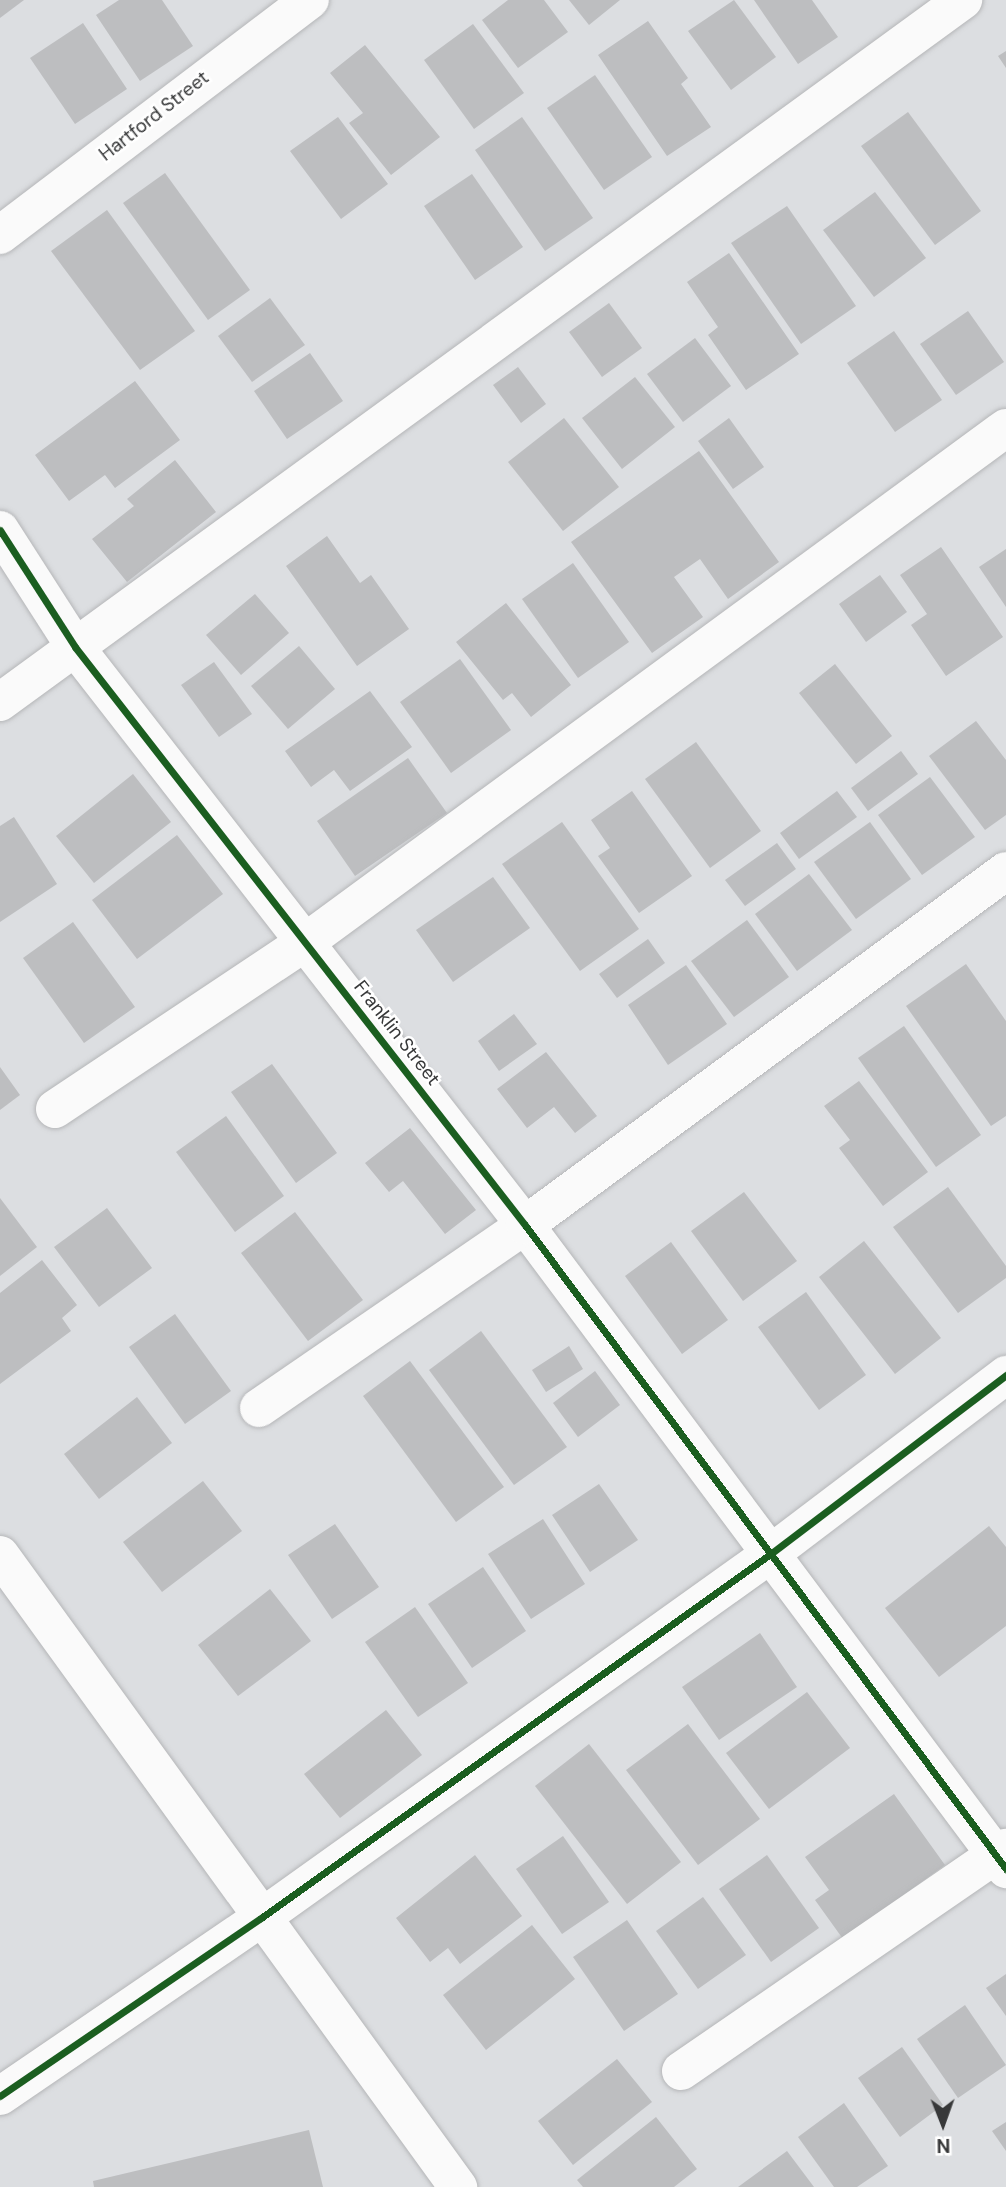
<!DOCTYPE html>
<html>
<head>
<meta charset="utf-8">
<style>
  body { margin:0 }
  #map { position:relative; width:1006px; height:2187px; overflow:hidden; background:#dcdee1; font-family:"DM Sans",sans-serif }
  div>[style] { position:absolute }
  .building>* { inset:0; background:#bdbec0 }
  .roads { filter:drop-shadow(0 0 2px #b5b6b8) drop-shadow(0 0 2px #b5b6b8) }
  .street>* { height:38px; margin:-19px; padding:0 19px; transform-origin:19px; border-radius:19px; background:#fafafa }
  .cycleway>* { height:7px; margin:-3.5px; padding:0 3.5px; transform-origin:3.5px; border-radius:3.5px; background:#1b5e20 }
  span { translate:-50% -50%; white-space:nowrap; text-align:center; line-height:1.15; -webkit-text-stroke:5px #fff; paint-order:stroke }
  .street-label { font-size:19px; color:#373839 }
  .north { position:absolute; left:908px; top:2089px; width:70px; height:70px; -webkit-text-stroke:5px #fff; paint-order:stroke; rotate:179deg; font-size:19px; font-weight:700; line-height:28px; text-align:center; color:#373839 }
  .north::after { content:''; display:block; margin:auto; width:24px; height:32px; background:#373839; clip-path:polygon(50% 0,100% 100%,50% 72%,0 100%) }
</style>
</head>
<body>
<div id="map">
  <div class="building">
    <div style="clip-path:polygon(0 0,24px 0,0 18px)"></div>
    <div style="clip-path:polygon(119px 0,162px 0,193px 46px,140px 81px,96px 15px)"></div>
    <div style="clip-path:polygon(508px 0,544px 0,568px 32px,518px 68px,482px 20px)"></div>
    <div style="clip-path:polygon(569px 0,620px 0,589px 25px)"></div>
    <div style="clip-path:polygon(734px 0,776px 57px,731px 90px,688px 31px)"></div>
    <div style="clip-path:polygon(754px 0,812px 0,838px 37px,798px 64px)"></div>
    <div style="clip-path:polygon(648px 21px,688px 78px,681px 84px,711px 127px,667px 156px,598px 55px)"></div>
    <div style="clip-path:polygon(83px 23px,127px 89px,75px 124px,30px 58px)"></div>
    <div style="clip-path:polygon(473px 24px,524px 93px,474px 129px,424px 60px)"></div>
    <div style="clip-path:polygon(365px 45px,440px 137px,391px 175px,349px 123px,363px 113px,330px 73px)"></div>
    <div style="clip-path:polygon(1006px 51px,1006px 68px,998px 56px)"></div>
    <div style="clip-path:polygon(595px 75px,652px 157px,604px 190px,547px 108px)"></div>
    <div style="clip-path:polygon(908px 112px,981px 211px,935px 245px,861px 146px)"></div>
    <div style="clip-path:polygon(338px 117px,388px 184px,341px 219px,290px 151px)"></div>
    <div style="clip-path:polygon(522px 117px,593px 218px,545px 251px,475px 150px)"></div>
    <div style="clip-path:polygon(165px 173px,250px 290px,208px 320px,123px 203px)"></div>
    <div style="clip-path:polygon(472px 174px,523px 247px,475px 280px,424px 206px)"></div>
    <div style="clip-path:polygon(875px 192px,926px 258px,874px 297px,823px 230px)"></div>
    <div style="clip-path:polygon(787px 206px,856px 306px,801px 344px,731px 243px)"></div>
    <div style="clip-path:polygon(107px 210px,195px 331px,140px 370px,51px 251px)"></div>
    <div style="clip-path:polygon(729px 253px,799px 354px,746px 390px,708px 335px,718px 327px,687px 282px)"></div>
    <div style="clip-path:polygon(270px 298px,305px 345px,252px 382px,218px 336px)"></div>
    <div style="clip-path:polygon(609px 303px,642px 348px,602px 377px,569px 332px)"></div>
    <div style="clip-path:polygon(968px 311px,1004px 362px,956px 395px,920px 344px)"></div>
    <div style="clip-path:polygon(894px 331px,942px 400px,895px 432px,847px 363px)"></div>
    <div style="clip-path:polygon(695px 338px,731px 386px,683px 422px,647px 374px)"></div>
    <div style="clip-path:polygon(310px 353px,343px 401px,287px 439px,254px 391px)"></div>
    <div style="clip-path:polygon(518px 367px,546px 404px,521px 423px,493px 385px)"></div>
    <div style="clip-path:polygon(635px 377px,675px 427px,622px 469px,582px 418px)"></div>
    <div style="clip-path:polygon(135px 381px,180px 440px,115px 488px,105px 475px,69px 501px,35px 455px)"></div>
    <div style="clip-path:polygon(564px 418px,619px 487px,563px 531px,508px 462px)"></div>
    <div style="clip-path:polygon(729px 418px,764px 467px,733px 489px,698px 441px)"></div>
    <div style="clip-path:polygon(699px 451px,779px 562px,728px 599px,700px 559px,674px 577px,703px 617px,652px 653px,571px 542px)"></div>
    <div style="clip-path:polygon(175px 460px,216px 512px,127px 582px,92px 539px,134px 506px,127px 499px)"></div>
    <div style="clip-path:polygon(327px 536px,360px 583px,371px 575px,409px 629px,357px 666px,286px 566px)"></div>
    <div style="clip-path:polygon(941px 547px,1003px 637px,946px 676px,911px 625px,927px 614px,900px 575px)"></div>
    <div style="clip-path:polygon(1006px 549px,1006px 607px,979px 567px)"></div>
    <div style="clip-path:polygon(573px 563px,629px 642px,578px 678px,522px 599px)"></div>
    <div style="clip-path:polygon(880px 575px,907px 612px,866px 642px,839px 604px)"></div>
    <div style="clip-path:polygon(255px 594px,289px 633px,241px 675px,206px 635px)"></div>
    <div style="clip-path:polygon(506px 603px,571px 685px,531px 717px,512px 693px,503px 700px,456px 642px)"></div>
    <div style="clip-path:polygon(299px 646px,335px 689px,288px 729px,251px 686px)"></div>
    <div style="clip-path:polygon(460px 659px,511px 730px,451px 773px,400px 702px)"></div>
    <div style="clip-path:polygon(214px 662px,252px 714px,219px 737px,181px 685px)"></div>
    <div style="clip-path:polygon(835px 664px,892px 736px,856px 764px,799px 693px)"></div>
    <div style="clip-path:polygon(370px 691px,412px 747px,350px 791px,334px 770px,311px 787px,285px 751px)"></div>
    <div style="clip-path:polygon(976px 721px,1006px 760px,1006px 815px,985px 830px,929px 756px)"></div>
    <div style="clip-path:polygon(696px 742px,761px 831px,710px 868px,645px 779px)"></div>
    <div style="clip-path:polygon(901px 751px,918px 774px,868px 811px,851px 788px)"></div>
    <div style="clip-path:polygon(408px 758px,447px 813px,355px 876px,317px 821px)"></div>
    <div style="clip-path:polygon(133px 774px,171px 822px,94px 883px,56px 836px)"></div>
    <div style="clip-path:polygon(930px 777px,975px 837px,922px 875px,878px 815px)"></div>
    <div style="clip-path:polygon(632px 791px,692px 876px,639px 913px,598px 856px,610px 848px,591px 820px)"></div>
    <div style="clip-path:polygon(837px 791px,857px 817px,799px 859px,780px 833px)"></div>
    <div style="clip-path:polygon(14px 817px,57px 884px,0 922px,0 826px)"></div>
    <div style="clip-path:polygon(562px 822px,639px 929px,580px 971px,502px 864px)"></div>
    <div style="clip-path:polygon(870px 822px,911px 879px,856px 919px,814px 862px)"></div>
    <div style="clip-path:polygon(177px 835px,223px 894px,137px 959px,92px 900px)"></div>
    <div style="clip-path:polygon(777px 843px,796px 869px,745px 906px,725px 880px)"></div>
    <div style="clip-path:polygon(809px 874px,852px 930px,797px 971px,755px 914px)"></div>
    <div style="clip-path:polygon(493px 877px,530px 928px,453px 982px,416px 930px)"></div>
    <div style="clip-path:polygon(747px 920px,789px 977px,734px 1017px,691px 961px)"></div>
    <div style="clip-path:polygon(73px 922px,135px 1007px,84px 1043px,23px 958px)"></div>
    <div style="clip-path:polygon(648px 939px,665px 963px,617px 998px,599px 974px)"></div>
    <div style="clip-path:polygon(966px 964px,1006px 1021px,1006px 1116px,991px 1126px,906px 1006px)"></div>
    <div style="clip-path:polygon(686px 965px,727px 1024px,668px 1065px,628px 1005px)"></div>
    <div style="clip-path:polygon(514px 1014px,537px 1044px,499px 1071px,478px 1041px)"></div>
    <div style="clip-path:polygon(904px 1026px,981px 1135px,936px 1167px,858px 1058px)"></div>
    <div style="clip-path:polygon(546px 1052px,597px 1116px,575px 1133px,554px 1107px,527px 1128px,497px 1089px)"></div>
    <div style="clip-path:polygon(272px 1064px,337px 1153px,296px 1183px,231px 1092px)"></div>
    <div style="clip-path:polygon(0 1067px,20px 1095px,0 1110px)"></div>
    <div style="clip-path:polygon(859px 1081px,928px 1172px,883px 1206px,839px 1148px,850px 1140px,824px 1106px)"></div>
    <div style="clip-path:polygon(226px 1116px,284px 1196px,235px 1232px,176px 1152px)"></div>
    <div style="clip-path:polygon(410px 1128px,476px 1210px,445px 1234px,403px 1181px,389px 1192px,365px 1163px)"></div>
    <div style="clip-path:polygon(948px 1187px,1006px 1266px,1006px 1278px,958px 1313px,893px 1227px)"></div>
    <div style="clip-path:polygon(744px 1192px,797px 1261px,743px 1301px,691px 1231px)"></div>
    <div style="clip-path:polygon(0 1198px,37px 1247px,0 1276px)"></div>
    <div style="clip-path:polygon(107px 1208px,152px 1268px,99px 1307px,54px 1247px)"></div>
    <div style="clip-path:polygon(295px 1212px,363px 1300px,308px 1341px,241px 1253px)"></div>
    <div style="clip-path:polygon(864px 1241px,941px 1338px,895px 1374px,819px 1277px)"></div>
    <div style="clip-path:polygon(671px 1242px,728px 1320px,682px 1354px,625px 1276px)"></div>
    <div style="clip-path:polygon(42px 1260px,77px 1305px,62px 1318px,71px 1331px,0 1384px,0 1293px)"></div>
    <div style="clip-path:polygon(806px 1292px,866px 1375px,819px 1410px,758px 1327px)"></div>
    <div style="clip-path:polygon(175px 1314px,231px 1391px,185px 1424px,129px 1347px)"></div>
    <div style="clip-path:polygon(481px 1331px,567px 1447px,514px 1485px,429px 1370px)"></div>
    <div style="clip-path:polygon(569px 1346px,583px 1369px,546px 1392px,532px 1370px)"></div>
    <div style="clip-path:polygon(410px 1361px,504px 1487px,456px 1522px,363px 1396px)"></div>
    <div style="clip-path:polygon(595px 1371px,620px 1405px,578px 1437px,553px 1403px)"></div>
    <div style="clip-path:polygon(137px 1397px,172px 1443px,99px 1499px,64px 1454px)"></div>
    <div style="clip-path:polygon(203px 1481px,242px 1531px,162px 1592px,123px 1542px)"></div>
    <div style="clip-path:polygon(599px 1484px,638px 1540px,590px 1572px,552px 1515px)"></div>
    <div style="clip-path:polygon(543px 1519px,585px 1584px,531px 1619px,488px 1554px)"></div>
    <div style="clip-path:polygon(335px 1524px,379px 1587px,332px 1619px,288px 1555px)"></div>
    <div style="clip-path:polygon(989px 1526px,1006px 1547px,1006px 1626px,939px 1677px,885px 1608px)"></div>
    <div style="clip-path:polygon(483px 1567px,526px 1631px,472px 1668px,428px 1604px)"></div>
    <div style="clip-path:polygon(270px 1589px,311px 1641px,238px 1696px,198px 1645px)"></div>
    <div style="clip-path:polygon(415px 1607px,468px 1683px,418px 1717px,365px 1642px)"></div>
    <div style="clip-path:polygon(760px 1633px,797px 1687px,719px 1740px,682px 1687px)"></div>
    <div style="clip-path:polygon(807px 1692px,850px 1748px,769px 1809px,726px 1753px)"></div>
    <div style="clip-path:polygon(386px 1710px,422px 1755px,340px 1818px,304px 1774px)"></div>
    <div style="clip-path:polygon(688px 1724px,760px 1819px,698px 1865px,626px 1770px)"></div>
    <div style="clip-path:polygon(589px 1744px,681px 1862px,627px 1904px,535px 1786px)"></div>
    <div style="clip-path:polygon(894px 1794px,945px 1865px,843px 1939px,815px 1900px,829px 1890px,805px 1857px)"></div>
    <div style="clip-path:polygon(563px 1836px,609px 1902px,562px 1934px,516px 1869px)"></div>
    <div style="clip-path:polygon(475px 1855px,522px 1916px,460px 1964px,448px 1948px,430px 1962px,396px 1918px)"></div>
    <div style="clip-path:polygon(767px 1855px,819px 1928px,771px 1962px,719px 1889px)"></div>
    <div style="clip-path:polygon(703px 1897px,746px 1955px,698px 1989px,656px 1931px)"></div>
    <div style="clip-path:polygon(627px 1920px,678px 1994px,624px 2031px,573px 1957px)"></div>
    <div style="clip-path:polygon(532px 1925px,575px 1979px,486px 2050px,443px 1995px)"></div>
    <div style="clip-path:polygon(1006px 1974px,1006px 2016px,986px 1988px)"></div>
    <div style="clip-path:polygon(965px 2005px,1006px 2065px,958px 2098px,917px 2039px)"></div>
    <div style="clip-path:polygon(902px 2047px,943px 2105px,900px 2137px,858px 2078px)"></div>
    <div style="clip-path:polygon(617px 2059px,652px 2102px,573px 2165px,538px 2121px)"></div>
    <div style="clip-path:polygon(844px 2103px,888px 2166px,857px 2187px,834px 2187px,798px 2137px)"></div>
    <div style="clip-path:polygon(656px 2117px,697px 2169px,674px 2187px,583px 2187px,577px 2180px)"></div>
    <div style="clip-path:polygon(1006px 2122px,1006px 2151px,992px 2131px)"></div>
    <div style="clip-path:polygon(309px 2130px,323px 2187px,94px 2187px,93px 2181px)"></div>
    <div style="clip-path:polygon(787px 2151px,814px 2187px,738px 2187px)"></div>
  </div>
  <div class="roads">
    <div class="street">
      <div style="left:0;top:235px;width:389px;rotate:-37.2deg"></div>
      <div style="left:0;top:530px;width:139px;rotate:57.3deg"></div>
      <div style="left:75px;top:647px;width:733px;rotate:52.1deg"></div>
      <div style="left:525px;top:1225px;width:804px;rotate:53.24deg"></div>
      <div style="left:0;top:702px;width:1192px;rotate:-36.09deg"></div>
      <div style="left:55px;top:1109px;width:303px;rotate:-33.7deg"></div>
      <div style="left:307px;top:941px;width:867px;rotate:-36.28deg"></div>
      <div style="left:259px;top:1408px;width:323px;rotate:-34.5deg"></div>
      <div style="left:525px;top:1225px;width:597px;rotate:-36.35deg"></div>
      <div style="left:0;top:1555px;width:781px;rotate:54.07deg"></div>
      <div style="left:681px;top:2071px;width:394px;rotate:-34.5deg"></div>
      <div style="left:0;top:2096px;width:316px;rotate:-34.3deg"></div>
      <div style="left:261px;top:1918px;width:624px;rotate:-35.55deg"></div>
      <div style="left:769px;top:1555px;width:298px;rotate:-37.2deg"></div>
    </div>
  </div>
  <div class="cycleway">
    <div style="left:0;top:530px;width:139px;rotate:57.3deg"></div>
    <div style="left:75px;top:647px;width:733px;rotate:52.1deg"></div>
    <div style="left:525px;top:1225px;width:804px;rotate:53.24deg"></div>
    <div style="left:0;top:2096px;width:316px;rotate:-34.3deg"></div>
    <div style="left:261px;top:1918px;width:624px;rotate:-35.55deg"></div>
    <div style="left:769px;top:1555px;width:298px;rotate:-37.2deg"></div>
  </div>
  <div class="street-label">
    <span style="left:154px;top:116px;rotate:-38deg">Hartford Street</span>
    <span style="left:397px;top:1033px;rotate:52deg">Franklin Street</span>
  </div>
  <div class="north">N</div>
</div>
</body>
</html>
